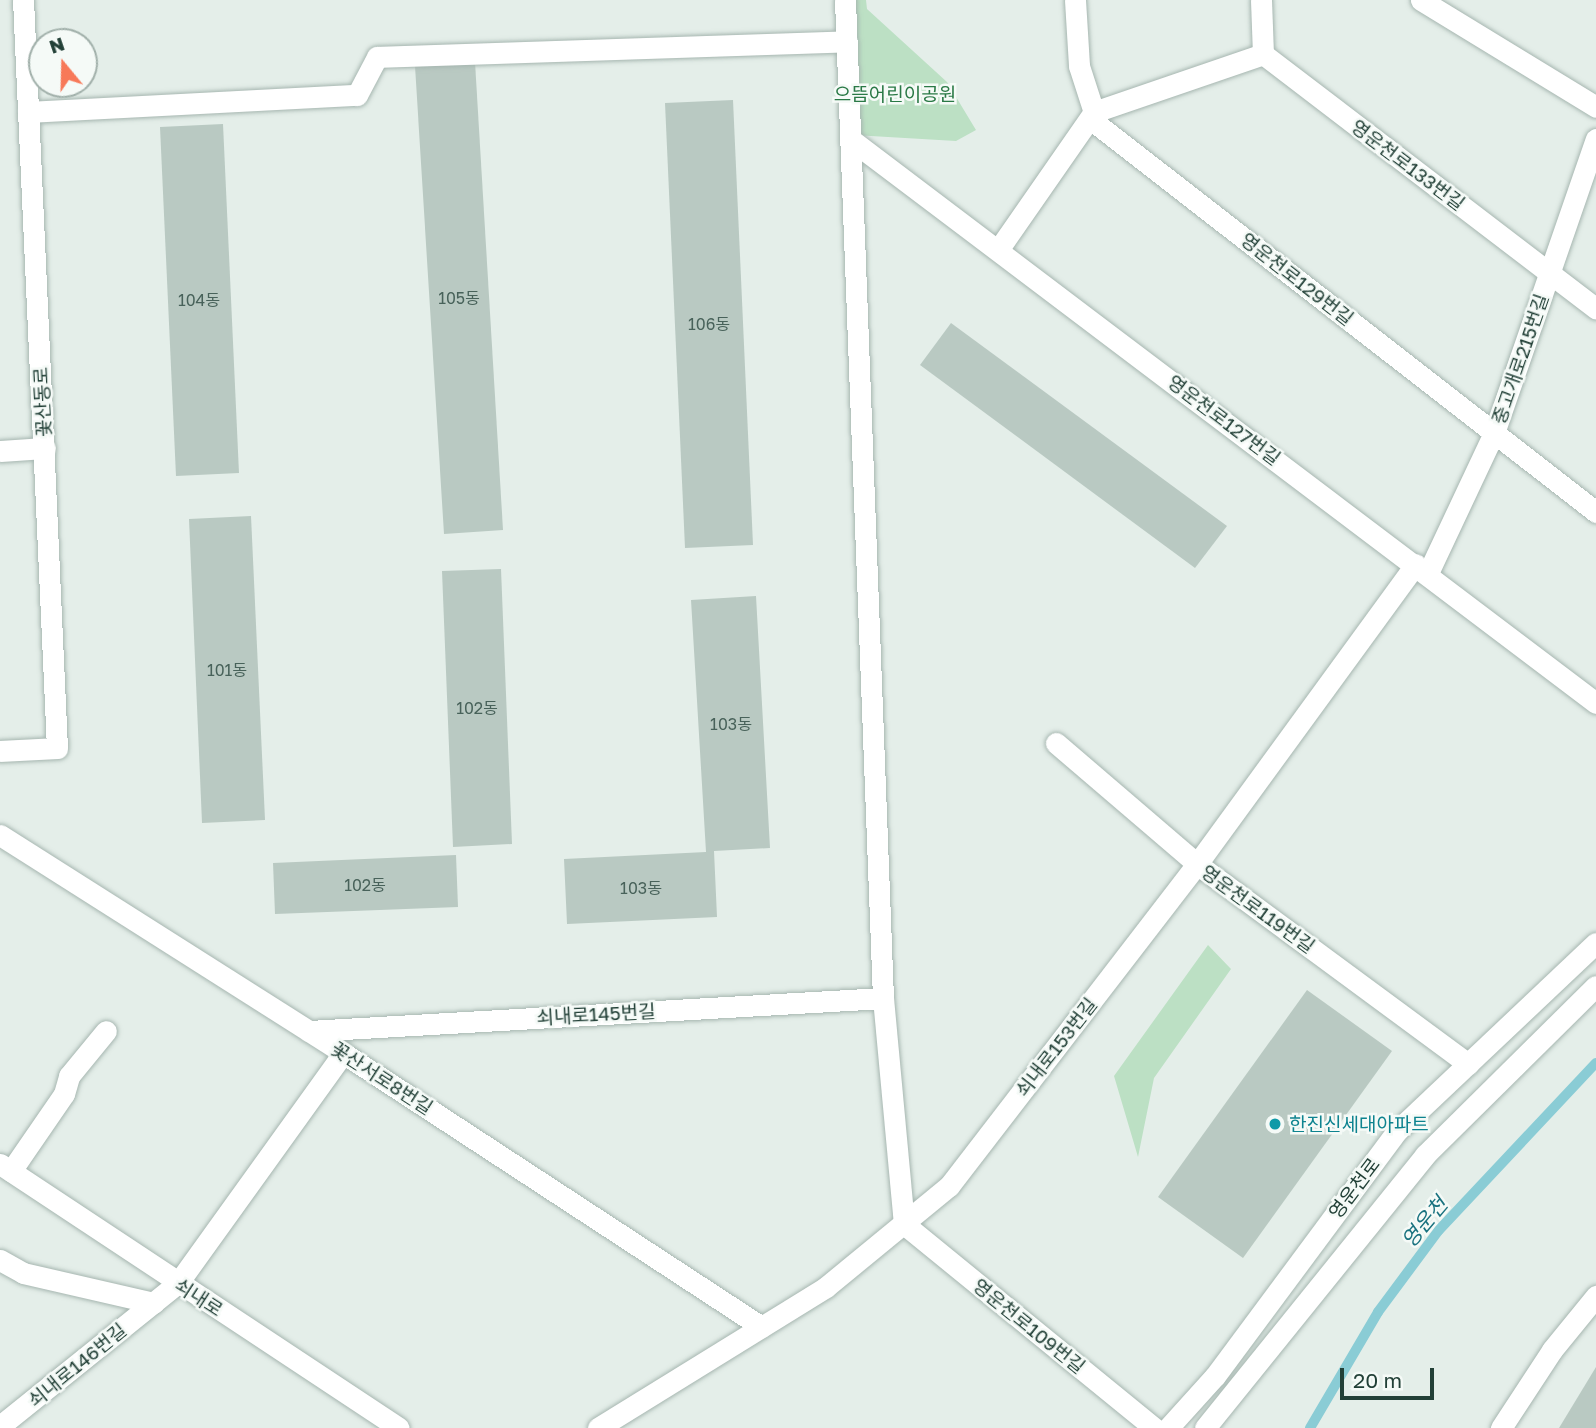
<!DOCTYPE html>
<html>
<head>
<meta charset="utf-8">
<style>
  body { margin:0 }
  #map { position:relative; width:1596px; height:1428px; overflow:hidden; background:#e4eee9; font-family:"Golos Text","Noto Sans KR",sans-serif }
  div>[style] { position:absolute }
  .green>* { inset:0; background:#bce0c4 }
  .stream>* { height:10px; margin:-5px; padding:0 5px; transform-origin:5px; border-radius:5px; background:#8accd5 }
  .building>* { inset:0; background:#b9c9c2 }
  .roads { filter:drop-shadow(0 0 2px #a6b6b0) drop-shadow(0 0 2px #a6b6b0) }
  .minor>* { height:21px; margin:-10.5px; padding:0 10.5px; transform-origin:10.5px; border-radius:10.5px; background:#fff }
  .dots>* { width:19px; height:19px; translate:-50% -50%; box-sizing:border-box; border:4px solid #f5faf7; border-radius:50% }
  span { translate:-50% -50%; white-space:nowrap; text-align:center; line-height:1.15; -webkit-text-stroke:5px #f5faf7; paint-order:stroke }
  .number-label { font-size:16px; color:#48625a }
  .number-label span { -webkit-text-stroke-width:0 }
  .park-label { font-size:19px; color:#2a7946 }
  .street-label { font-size:19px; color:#224037 }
  .culture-label { font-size:19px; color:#0d838f }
  .left { translate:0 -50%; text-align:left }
  .water-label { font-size:21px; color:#19727f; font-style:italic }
  .north { position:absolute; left:28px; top:28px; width:70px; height:70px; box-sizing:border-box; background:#f5faf7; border:2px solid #a1b0aa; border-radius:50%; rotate:341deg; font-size:19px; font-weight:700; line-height:28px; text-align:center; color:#224037 }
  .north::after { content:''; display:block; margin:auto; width:24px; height:32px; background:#f77959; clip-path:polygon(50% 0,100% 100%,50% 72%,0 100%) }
  .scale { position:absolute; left:1340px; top:1368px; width:94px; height:32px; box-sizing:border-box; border:4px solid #224037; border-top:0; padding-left:9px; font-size:21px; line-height:24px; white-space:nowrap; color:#224037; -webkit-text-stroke:5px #f5faf7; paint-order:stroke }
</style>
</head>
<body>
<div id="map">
  <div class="green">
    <div style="clip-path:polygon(848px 0,866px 0,867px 9px,947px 82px,976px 130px,956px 141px,854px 135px)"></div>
    <div style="clip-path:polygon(1208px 945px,1231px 969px,1154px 1078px,1138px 1157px,1114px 1076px)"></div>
  </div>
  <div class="stream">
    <div style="left:1310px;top:1428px;width:134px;rotate:-59.6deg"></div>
    <div style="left:1378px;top:1312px;width:102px;rotate:-53.4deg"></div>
    <div style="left:1439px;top:1230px;width:229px;rotate:-46.8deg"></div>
  </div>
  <div class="building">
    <div style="clip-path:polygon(475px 62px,503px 530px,444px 534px,415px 66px)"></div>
    <div style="clip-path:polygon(733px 100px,753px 545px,685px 548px,665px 103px)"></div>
    <div style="clip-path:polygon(223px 124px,239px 473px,176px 476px,160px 127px)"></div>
    <div style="clip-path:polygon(951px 323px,1227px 526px,1195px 568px,920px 365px)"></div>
    <div style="clip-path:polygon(251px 516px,265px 820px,202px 823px,189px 519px)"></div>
    <div style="clip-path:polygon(501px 569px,512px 844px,453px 847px,442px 571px)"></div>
    <div style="clip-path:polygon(756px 596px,770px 848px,714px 851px,717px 917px,567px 924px,564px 859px,706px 852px,691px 600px)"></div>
    <div style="clip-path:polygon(456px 855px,458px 907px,275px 914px,273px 863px)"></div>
    <div style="clip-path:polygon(1307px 990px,1392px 1051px,1243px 1258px,1158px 1197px)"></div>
    <div style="clip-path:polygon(1596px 1367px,1596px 1428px,1559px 1428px)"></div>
  </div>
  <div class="roads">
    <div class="minor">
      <div style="left:845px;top:0;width:999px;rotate:87.82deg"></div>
      <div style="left:883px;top:998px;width:227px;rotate:84.7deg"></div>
      <div style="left:904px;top:1224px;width:323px;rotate:39.2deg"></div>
      <div style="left:1075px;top:0;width:66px;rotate:86.5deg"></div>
      <div style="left:1079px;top:66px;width:62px;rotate:72.1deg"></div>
      <div style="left:1098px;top:125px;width:631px;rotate:37.85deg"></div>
      <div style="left:1261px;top:0;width:54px;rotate:87.9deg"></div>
      <div style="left:1263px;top:54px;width:419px;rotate:37.4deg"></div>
      <div style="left:1421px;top:0;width:205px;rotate:31.4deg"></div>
      <div style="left:28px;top:112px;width:329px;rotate:-3deg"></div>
      <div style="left:357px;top:95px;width:43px;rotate:-62.2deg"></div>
      <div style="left:377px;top:57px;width:470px;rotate:-1.9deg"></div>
      <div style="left:850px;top:139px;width:935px;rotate:37.09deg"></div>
      <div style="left:998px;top:250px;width:168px;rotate:-55.2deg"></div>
      <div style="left:1094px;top:112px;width:179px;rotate:-18.9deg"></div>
      <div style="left:0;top:451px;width:45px;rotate:-3.8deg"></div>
      <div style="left:1428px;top:573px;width:155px;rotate:-64.8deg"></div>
      <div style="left:1494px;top:433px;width:311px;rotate:-70.9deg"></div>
      <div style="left:1056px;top:743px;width:186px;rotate:40.6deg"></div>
      <div style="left:1197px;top:864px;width:337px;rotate:36.4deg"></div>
      <div style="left:0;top:751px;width:57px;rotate:-3deg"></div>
      <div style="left:57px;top:748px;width:749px;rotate:-92.6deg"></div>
      <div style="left:0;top:835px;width:406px;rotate:32.4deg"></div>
      <div style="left:343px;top:1053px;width:500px;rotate:33.2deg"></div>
      <div style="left:309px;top:1031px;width:575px;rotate:-3.29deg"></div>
      <div style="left:0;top:1164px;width:478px;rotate:33.5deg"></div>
      <div style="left:11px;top:1171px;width:93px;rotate:-55.5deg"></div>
      <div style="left:64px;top:1094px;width:19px;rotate:-74deg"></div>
      <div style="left:69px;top:1076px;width:58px;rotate:-50.6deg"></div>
      <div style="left:0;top:1260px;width:26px;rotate:29deg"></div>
      <div style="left:23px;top:1273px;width:134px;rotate:12.9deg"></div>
      <div style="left:0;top:1426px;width:228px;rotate:-38.8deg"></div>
      <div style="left:178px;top:1283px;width:283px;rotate:-54.3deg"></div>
      <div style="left:598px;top:1428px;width:268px;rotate:-31.7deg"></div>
      <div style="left:826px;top:1287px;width:159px;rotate:-39.4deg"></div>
      <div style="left:949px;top:1186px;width:406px;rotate:-52.4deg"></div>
      <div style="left:1197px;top:864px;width:371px;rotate:-53.9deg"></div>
      <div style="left:1168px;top:1428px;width:70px;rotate:-47.9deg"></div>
      <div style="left:1215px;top:1376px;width:307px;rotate:-53.4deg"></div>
      <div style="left:1398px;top:1130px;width:272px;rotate:-43.4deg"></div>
      <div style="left:1205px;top:1428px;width:351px;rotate:-51.1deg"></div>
      <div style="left:1425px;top:1155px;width:240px;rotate:-44.7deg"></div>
      <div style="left:1501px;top:1428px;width:93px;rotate:-56.8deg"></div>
      <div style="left:1552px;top:1350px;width:70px;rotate:-50.8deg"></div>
    </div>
  </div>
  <div class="dots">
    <div style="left:1275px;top:1124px;background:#0f9aa8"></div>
  </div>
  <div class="number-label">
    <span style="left:459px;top:298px">105동</span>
    <span style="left:199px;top:300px">104동</span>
    <span style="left:709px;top:324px">106동</span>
    <span style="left:227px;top:670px">101동</span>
    <span style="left:477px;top:708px">102동</span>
    <span style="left:731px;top:724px">103동</span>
    <span style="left:365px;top:885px">102동</span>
    <span style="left:641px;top:888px">103동</span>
  </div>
  <div class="park-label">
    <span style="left:895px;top:94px">으뜸어린이공원</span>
  </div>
  <div class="street-label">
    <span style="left:1408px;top:165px;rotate:37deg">영운천로133번길</span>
    <span style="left:1297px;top:279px;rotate:38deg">영운천로129번길</span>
    <span style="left:1520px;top:359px;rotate:-71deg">중고개로215번길</span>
    <span style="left:42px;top:402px;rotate:-93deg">꽃산동로</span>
    <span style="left:1224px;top:420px;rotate:37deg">영운천로127번길</span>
    <span style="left:1258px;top:909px;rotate:36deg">영운천로119번길</span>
    <span style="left:596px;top:1014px;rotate:-3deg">쇠내로145번길</span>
    <span style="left:1056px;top:1047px;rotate:-52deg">쇠내로153번길</span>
    <span style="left:382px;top:1078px;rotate:33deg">꽃산서로8번길</span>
    <span style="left:1354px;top:1188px;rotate:-53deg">영운천로</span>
    <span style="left:199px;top:1297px;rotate:33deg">쇠내로</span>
    <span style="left:1029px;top:1326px;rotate:39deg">영운천로109번길</span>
    <span style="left:77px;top:1365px;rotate:-39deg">쇠내로146번길</span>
  </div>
  <div class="culture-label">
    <span class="left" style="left:1289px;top:1124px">한진신세대아파트</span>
  </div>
  <div class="water-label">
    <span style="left:1424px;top:1222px;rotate:-50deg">영운천</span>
  </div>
  <div class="north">N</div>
  <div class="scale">20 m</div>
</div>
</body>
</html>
